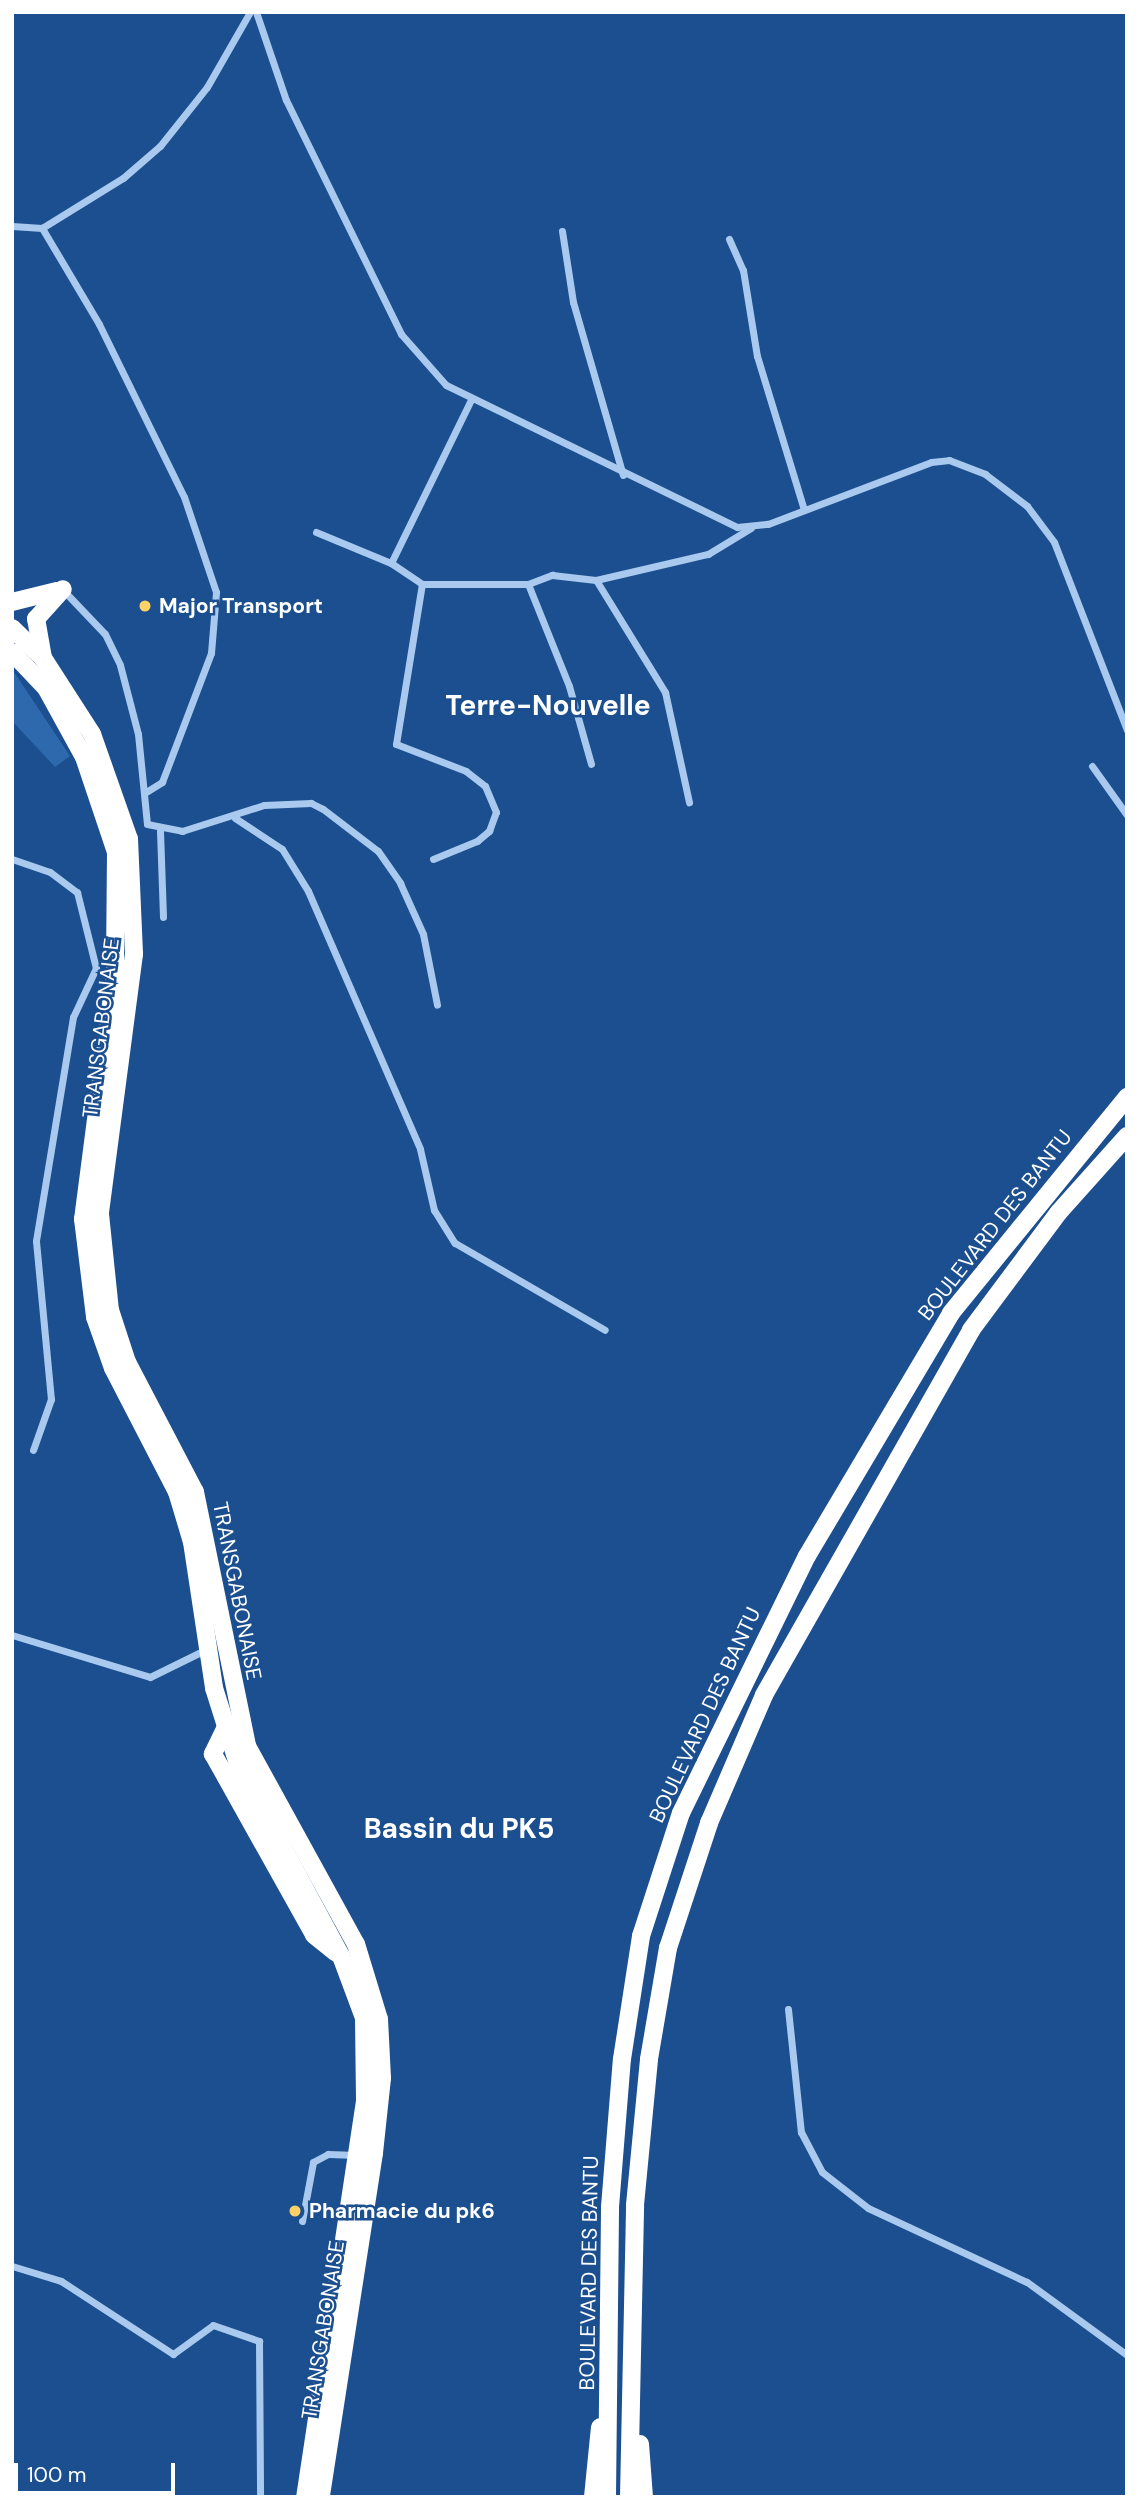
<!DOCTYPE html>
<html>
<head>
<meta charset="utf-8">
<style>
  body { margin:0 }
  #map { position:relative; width:1139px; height:2509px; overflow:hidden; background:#1b4f8f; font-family:"DM Sans",sans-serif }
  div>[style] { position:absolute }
  .green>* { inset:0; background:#2e69ad }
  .street>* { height:7px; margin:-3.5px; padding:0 3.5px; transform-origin:3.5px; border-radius:3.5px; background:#a9c9ee }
  .highway>* { height:18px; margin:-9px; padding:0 9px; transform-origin:9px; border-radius:9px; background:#fff }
  .dots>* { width:19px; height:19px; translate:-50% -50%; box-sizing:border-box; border:4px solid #1b4f8f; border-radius:50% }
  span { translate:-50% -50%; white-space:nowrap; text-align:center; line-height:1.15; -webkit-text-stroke:5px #1b4f8f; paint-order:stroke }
  .poi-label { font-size:21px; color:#fff; font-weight:700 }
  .left { translate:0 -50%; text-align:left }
  .street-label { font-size:21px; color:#fff }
  .district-label { font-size:28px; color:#fff; font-weight:700 }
  .frame { position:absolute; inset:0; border:14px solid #fff; pointer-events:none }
  .scale { position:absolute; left:14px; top:2463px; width:161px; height:32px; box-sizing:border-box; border:4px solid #fff; border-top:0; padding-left:9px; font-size:21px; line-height:24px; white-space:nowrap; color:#fff; -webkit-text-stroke:5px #1b4f8f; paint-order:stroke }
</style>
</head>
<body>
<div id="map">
  <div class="green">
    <div style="clip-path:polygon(12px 669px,70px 756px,55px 767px,12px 721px)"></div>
  </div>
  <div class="street">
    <div style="left:256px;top:12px;width:93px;rotate:71.2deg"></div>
    <div style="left:286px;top:100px;width:261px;rotate:63.8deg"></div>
    <div style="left:401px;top:334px;width:68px;rotate:48.6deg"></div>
    <div style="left:446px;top:385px;width:324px;rotate:26deg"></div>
    <div style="left:737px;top:527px;width:31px;rotate:-6deg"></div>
    <div style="left:768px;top:524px;width:174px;rotate:-20.8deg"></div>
    <div style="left:931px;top:462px;width:18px;rotate:-6deg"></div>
    <div style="left:949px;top:460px;width:39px;rotate:21deg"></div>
    <div style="left:985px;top:474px;width:53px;rotate:37.3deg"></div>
    <div style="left:1027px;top:506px;width:45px;rotate:53.1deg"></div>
    <div style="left:1054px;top:542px;width:202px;rotate:68.8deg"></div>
    <div style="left:12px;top:226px;width:30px;rotate:4deg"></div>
    <div style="left:562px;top:231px;width:72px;rotate:81.2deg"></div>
    <div style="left:573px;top:302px;width:180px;rotate:73.9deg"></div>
    <div style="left:729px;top:239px;width:34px;rotate:66deg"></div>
    <div style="left:743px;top:270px;width:87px;rotate:80.8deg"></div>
    <div style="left:757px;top:356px;width:161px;rotate:73deg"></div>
    <div style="left:316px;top:532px;width:81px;rotate:22.5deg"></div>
    <div style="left:391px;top:563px;width:37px;rotate:34deg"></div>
    <div style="left:391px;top:563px;width:182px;rotate:-63.9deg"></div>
    <div style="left:596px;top:580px;width:132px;rotate:58.4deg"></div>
    <div style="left:665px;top:692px;width:113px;rotate:77.7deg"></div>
    <div style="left:528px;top:584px;width:110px;rotate:68.1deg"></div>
    <div style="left:569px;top:686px;width:81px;rotate:74.2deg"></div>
    <div style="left:64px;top:591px;width:59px;rotate:46.4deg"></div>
    <div style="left:105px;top:634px;width:34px;rotate:64deg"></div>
    <div style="left:120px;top:665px;width:71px;rotate:75.4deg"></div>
    <div style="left:138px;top:734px;width:90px;rotate:84.3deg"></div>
    <div style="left:147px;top:824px;width:36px;rotate:11deg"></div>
    <div style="left:182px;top:831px;width:86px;rotate:-17.6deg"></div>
    <div style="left:264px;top:805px;width:47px;rotate:-2.4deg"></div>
    <div style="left:311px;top:803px;width:13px;rotate:27deg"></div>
    <div style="left:323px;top:809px;width:69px;rotate:37.4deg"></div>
    <div style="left:378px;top:851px;width:39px;rotate:55deg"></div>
    <div style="left:400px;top:883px;width:56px;rotate:65.7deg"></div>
    <div style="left:423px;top:934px;width:72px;rotate:78.8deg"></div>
    <div style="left:1092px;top:766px;width:60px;rotate:54.5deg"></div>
    <div style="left:146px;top:792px;width:19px;rotate:-32deg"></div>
    <div style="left:162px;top:782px;width:138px;rotate:-69.2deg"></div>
    <div style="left:211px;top:653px;width:61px;rotate:-85.3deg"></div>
    <div style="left:216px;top:592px;width:100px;rotate:-108.6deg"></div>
    <div style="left:184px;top:497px;width:193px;rotate:-116.2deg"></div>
    <div style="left:99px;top:324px;width:112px;rotate:-120.7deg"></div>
    <div style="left:42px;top:228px;width:95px;rotate:-31.7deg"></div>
    <div style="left:123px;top:178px;width:49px;rotate:-40.9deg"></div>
    <div style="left:160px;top:146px;width:75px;rotate:-51.5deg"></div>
    <div style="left:207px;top:87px;width:86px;rotate:-60.2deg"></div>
    <div style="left:235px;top:818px;width:56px;rotate:33.4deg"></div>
    <div style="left:282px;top:849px;width:49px;rotate:58.2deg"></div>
    <div style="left:308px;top:891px;width:281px;rotate:66.5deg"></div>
    <div style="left:420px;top:1149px;width:63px;rotate:77.1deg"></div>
    <div style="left:434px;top:1210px;width:39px;rotate:58deg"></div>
    <div style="left:455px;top:1243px;width:173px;rotate:30.1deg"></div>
    <div style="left:160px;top:831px;width:86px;rotate:88deg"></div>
    <div style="left:12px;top:859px;width:40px;rotate:18.9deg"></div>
    <div style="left:50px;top:872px;width:34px;rotate:37deg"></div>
    <div style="left:77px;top:892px;width:78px;rotate:76deg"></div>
    <div style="left:96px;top:968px;width:54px;rotate:115.1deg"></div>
    <div style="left:73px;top:1017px;width:227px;rotate:99.4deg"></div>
    <div style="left:36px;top:1241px;width:159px;rotate:84.6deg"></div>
    <div style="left:51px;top:1399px;width:54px;rotate:109.4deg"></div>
    <div style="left:433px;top:859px;width:48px;rotate:-22.2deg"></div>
    <div style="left:477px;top:841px;width:16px;rotate:-40deg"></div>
    <div style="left:489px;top:831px;width:20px;rotate:-70deg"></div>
    <div style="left:496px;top:812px;width:28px;rotate:-113deg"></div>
    <div style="left:485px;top:786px;width:24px;rotate:-142deg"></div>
    <div style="left:466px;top:771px;width:75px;rotate:-158.9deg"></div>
    <div style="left:396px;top:744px;width:162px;rotate:-80.8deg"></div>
    <div style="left:422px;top:584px;width:106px"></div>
    <div style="left:528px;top:584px;width:26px;rotate:-21deg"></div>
    <div style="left:552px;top:575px;width:44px;rotate:6.5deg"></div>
    <div style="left:596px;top:580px;width:115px;rotate:-13.1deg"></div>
    <div style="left:708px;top:554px;width:50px;rotate:-31.2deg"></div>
    <div style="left:12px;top:1635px;width:144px;rotate:16.9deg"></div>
    <div style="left:150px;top:1677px;width:64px;rotate:-26.2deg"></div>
    <div style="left:788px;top:2009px;width:124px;rotate:84deg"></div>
    <div style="left:801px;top:2132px;width:45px;rotate:62.3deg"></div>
    <div style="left:822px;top:2172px;width:58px;rotate:38deg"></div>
    <div style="left:868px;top:2208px;width:175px;rotate:25deg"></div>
    <div style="left:1027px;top:2282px;width:124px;rotate:36.1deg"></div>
    <div style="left:302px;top:2221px;width:60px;rotate:-79.4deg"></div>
    <div style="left:313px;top:2162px;width:17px;rotate:-28deg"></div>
    <div style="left:328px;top:2154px;width:29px;rotate:2deg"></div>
    <div style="left:12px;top:2266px;width:51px;rotate:17deg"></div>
    <div style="left:61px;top:2281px;width:134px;rotate:33.1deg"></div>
    <div style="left:173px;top:2354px;width:49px;rotate:-35.9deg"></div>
    <div style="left:213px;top:2325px;width:49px;rotate:19.2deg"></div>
    <div style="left:259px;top:2341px;width:156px;rotate:89.6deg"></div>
  </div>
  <div class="highway">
    <div style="left:12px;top:602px;width:45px;rotate:-14deg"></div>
    <div style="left:12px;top:628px;width:43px;rotate:44.1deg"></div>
    <div style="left:43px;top:658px;width:90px;rotate:57.2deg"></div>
    <div style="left:92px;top:734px;width:111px;rotate:70.6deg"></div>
    <div style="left:129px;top:839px;width:115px;rotate:87.5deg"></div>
    <div style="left:134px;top:954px;width:262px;rotate:97.5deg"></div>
    <div style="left:100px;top:1214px;width:97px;rotate:84.1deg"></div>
    <div style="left:110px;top:1310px;width:55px;rotate:71.9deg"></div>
    <div style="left:127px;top:1362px;width:147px;rotate:62.4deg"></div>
    <div style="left:195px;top:1492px;width:259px;rotate:78.4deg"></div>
    <div style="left:247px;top:1746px;width:226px;rotate:61.2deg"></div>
    <div style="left:356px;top:1944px;width:78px;rotate:73deg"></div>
    <div style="left:379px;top:2019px;width:59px;rotate:87.1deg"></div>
    <div style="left:382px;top:2078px;width:75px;rotate:96.1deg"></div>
    <div style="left:374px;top:2153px;width:348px;rotate:98.8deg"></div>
    <div style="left:12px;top:652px;width:50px;rotate:46.6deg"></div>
    <div style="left:46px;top:688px;width:79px;rotate:61.2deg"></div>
    <div style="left:84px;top:757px;width:100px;rotate:71.4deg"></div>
    <div style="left:116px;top:852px;width:121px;rotate:90.5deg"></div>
    <div style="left:115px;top:973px;width:248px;rotate:97.4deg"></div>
    <div style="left:83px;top:1219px;width:99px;rotate:83deg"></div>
    <div style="left:95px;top:1317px;width:54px;rotate:70.6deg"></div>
    <div style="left:113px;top:1368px;width:140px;rotate:62.7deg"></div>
    <div style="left:177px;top:1492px;width:52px;rotate:73.3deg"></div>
    <div style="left:192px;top:1542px;width:148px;rotate:81.4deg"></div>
    <div style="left:214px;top:1688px;width:80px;rotate:72.5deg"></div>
    <div style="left:238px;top:1764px;width:218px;rotate:61.8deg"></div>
    <div style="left:341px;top:1956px;width:66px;rotate:69.6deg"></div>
    <div style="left:364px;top:2018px;width:83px;rotate:89.3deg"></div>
    <div style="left:365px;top:2101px;width:401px;rotate:98.6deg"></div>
    <div style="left:43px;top:658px;width:40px;rotate:-100deg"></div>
    <div style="left:36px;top:619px;width:40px;rotate:-48deg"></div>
    <div style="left:225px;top:1729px;width:28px;rotate:116deg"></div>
    <div style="left:213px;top:1754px;width:207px;rotate:60.8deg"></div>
    <div style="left:314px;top:1935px;width:28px;rotate:39deg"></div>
    <div style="left:640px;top:2444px;width:53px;rotate:85.7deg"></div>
    <div style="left:593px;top:2497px;width:70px;rotate:-84.3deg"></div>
    <div style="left:607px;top:2497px;width:290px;rotate:-89.4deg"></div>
    <div style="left:610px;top:2207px;width:148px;rotate:-85.4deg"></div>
    <div style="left:622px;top:2059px;width:124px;rotate:-81.2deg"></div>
    <div style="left:641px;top:1936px;width:129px;rotate:-72deg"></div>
    <div style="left:681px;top:1813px;width:286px;rotate:-63.9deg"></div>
    <div style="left:807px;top:1556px;width:282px;rotate:-59.3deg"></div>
    <div style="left:951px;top:1313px;width:279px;rotate:-50.8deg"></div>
    <div style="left:629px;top:2497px;width:292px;rotate:-88.8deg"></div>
    <div style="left:635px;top:2205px;width:147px;rotate:-84.5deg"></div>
    <div style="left:649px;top:2059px;width:113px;rotate:-80.3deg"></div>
    <div style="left:668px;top:1948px;width:132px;rotate:-71.8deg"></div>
    <div style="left:709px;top:1823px;width:139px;rotate:-66.7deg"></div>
    <div style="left:764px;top:1695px;width:420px;rotate:-60.4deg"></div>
    <div style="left:971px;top:1330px;width:147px;rotate:-53.3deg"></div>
    <div style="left:1059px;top:1212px;width:102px;rotate:-48.2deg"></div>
  </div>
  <div class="dots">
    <div style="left:145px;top:606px;background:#ffd166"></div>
    <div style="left:295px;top:2211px;background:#ffd166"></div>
  </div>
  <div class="poi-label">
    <span class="left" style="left:159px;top:606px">Major Transport</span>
    <span class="left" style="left:309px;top:2211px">Pharmacie du pk6</span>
  </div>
  <div class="street-label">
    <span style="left:101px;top:1028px;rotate:-83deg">TRANSGABONAISE</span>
    <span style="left:995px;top:1225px;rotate:-52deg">BOULEVARD DES BANTU</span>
    <span style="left:237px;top:1591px;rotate:79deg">TRANSGABONAISE</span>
    <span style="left:705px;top:1715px;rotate:-65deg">BOULEVARD DES BANTU</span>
    <span style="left:589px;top:2273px;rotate:-89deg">BOULEVARD DES BANTU</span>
    <span style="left:323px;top:2330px;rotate:-81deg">TRANSGABONAISE</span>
  </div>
  <div class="district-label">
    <span style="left:548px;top:706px">Terre-Nouvelle</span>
    <span style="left:459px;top:1829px">Bassin du PK5</span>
  </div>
  <div class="frame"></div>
  <div class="scale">100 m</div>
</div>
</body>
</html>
